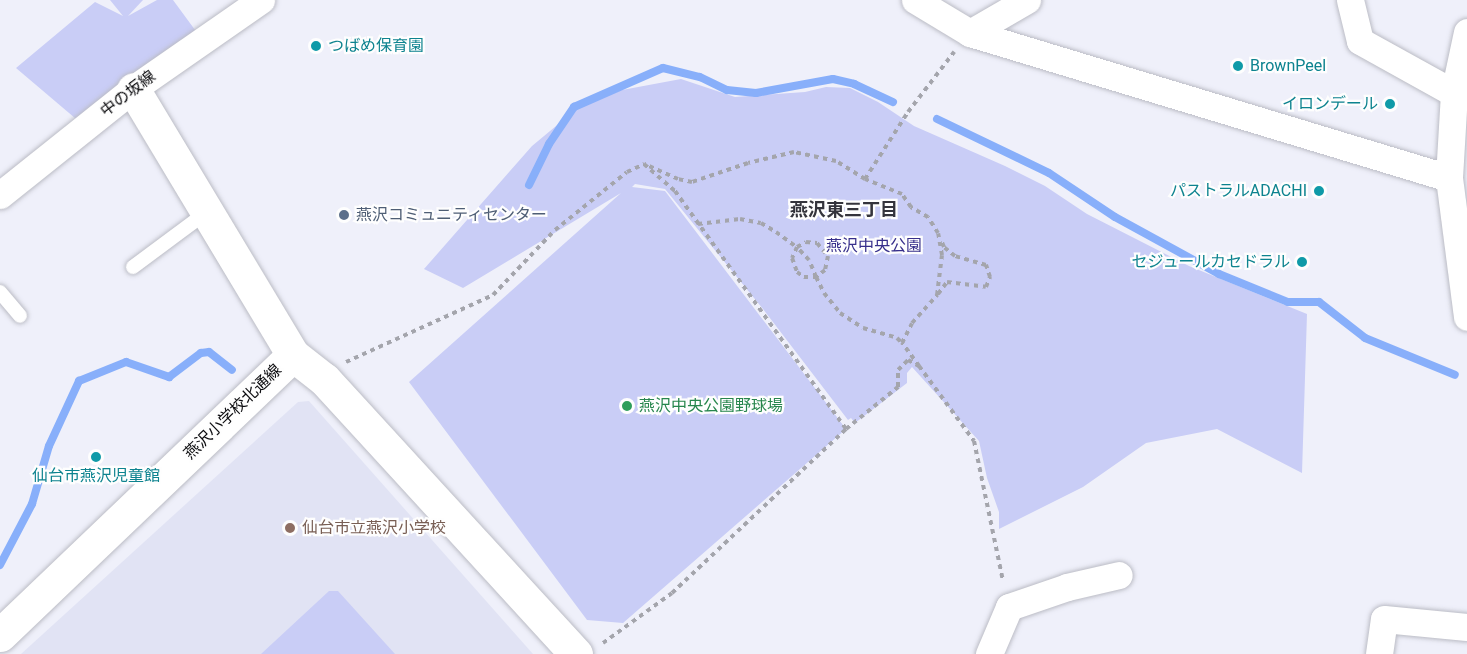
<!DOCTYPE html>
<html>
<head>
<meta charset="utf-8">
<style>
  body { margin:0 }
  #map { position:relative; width:1467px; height:654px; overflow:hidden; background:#eff0fa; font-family:Roboto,"Noto Sans JP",sans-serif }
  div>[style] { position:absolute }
  .built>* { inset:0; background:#e1e3f4 }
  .green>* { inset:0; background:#c9cdf6 }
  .stream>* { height:8px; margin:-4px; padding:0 4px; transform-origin:4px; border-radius:4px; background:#88affa }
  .path>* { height:4px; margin-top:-2px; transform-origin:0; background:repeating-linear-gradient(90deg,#a4a5ac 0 4.5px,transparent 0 9px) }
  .roads { filter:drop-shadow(0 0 2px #bbbcc5) drop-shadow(0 0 2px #bbbcc5) }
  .lane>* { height:14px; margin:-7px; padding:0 7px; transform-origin:7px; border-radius:7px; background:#fff }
  .street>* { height:27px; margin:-13.5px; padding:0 13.5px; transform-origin:13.5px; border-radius:13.5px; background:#fff }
  .secondary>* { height:33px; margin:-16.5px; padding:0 16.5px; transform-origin:16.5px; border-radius:16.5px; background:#fff }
  .dots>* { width:16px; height:16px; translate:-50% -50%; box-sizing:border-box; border:3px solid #fefefe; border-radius:50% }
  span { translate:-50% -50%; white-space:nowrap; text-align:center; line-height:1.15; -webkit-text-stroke:4.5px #fefefe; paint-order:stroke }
  .culture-label { font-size:16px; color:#0d838f }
  .left { translate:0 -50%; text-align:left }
  .right { translate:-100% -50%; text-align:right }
  .street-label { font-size:16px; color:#0c0c0f }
  .service-label { font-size:16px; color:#4e5e75 }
  .park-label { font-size:16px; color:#372f8b }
  .leisure-label { font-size:16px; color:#27864d }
  .education-label { font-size:16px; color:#785e54 }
  .neighbourhood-label { font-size:18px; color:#34343c; font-weight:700 }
</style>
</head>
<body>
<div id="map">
  <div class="built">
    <div style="clip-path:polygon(309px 401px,533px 654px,21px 654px,298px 402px)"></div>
  </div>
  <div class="green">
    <div style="clip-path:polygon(110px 0,143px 0,128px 16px,157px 0,173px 0,198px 34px,82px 124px,16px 68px,95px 2px,123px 16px)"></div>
    <div style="clip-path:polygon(681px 79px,735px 97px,805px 92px,826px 87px,850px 88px,878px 102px,914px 126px,1005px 166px,1045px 186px,1087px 214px,1189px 266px,1307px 314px,1302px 473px,1217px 429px,1146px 443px,1083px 487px,999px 529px,999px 512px,987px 478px,979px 441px,912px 367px,907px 373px,907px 383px,855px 423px,851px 418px,848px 420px,763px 309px,665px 189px,635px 184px,632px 187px,665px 191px,846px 429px,623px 623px,587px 620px,409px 382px,621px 193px,463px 288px,424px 269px,532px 146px,580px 106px,622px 90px)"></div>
    <div style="clip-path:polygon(329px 591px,338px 591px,395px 654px,261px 654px)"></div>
  </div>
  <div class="stream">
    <div style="left:937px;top:119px;width:124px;rotate:25.7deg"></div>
    <div style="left:1049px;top:173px;width:79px;rotate:33.7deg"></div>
    <div style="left:1115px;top:217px;width:119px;rotate:28.7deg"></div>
    <div style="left:1219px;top:274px;width:74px;rotate:22.1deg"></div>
    <div style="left:1288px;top:302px;width:31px"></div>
    <div style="left:1319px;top:302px;width:58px;rotate:38deg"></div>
    <div style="left:1365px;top:338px;width:97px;rotate:22.3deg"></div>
    <div style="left:529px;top:185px;width:46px;rotate:-64deg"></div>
    <div style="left:549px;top:144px;width:45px;rotate:-56deg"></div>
    <div style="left:574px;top:107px;width:97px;rotate:-23.7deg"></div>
    <div style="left:663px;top:68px;width:38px;rotate:14deg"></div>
    <div style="left:700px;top:77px;width:30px;rotate:26deg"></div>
    <div style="left:727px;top:90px;width:29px;rotate:6deg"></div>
    <div style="left:756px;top:93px;width:78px;rotate:-10.3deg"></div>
    <div style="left:833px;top:79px;width:22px;rotate:13deg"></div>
    <div style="left:854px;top:84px;width:43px;rotate:24.8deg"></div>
    <div style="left:0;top:565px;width:69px;rotate:-62.3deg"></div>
    <div style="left:32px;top:504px;width:60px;rotate:-73.7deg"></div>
    <div style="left:49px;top:446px;width:72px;rotate:-65.2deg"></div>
    <div style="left:79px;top:381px;width:51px;rotate:-22deg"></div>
    <div style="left:126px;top:362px;width:46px;rotate:19.2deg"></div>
    <div style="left:169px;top:377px;width:40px;rotate:-37deg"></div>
    <div style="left:201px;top:353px;width:8px;rotate:-7deg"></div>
    <div style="left:209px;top:352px;width:29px;rotate:38deg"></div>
  </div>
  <div class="path">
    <div style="left:865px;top:179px;width:80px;rotate:-57.3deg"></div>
    <div style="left:908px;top:112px;width:76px;rotate:-52.5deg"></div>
    <div style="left:698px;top:224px;width:42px;rotate:-6.8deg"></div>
    <div style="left:740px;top:219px;width:21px;rotate:11deg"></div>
    <div style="left:761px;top:223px;width:17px;rotate:31deg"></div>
    <div style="left:776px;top:232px;width:26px;rotate:36deg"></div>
    <div style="left:797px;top:247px;width:12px;rotate:114deg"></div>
    <div style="left:792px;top:258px;width:15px;rotate:70deg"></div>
    <div style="left:797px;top:272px;width:9px;rotate:36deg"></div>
    <div style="left:804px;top:277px;width:12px"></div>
    <div style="left:816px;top:277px;width:18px;rotate:63deg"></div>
    <div style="left:824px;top:293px;width:26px;rotate:51deg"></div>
    <div style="left:840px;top:313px;width:27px;rotate:33deg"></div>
    <div style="left:863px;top:328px;width:35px;rotate:16deg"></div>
    <div style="left:897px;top:338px;width:7px;rotate:45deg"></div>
    <div style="left:806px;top:242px;width:11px;rotate:5deg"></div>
    <div style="left:817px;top:243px;width:17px;rotate:50deg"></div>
    <div style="left:828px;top:256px;width:14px;rotate:102deg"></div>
    <div style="left:825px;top:270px;width:11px;rotate:142deg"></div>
    <div style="left:816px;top:277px;width:18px;rotate:-112deg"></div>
    <div style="left:809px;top:260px;width:18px;rotate:-133deg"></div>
    <div style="left:797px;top:247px;width:10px;rotate:-29deg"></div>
    <div style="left:938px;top:294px;width:15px;rotate:-53deg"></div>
    <div style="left:947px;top:282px;width:39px;rotate:7deg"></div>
    <div style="left:986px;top:287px;width:11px;rotate:-68deg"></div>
    <div style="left:990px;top:277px;width:13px;rotate:-108deg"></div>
    <div style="left:986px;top:265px;width:32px;rotate:-164deg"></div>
    <div style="left:955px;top:256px;width:14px;rotate:-141deg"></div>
    <div style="left:944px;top:247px;width:8px;rotate:-113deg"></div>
    <div style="left:346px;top:362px;width:162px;rotate:-24.5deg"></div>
    <div style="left:493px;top:295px;width:90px;rotate:-46.4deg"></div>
    <div style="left:555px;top:230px;width:92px;rotate:-38.9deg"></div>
    <div style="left:627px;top:172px;width:19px;rotate:-25deg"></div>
    <div style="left:644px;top:164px;width:41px;rotate:41.1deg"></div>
    <div style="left:675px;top:191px;width:293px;rotate:54.3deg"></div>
    <div style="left:846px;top:429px;width:67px;rotate:-38.9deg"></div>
    <div style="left:898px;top:387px;width:17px;rotate:-90deg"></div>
    <div style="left:898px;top:370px;width:14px;rotate:-45deg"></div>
    <div style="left:908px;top:360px;width:13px;rotate:29deg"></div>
    <div style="left:919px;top:366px;width:29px;rotate:-126deg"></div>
    <div style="left:902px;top:343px;width:22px;rotate:-63deg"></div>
    <div style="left:912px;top:323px;width:38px;rotate:-48deg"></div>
    <div style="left:937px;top:295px;width:40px;rotate:-82.9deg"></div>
    <div style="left:942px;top:255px;width:22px;rotate:-100deg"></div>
    <div style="left:938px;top:233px;width:19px;rotate:-122deg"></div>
    <div style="left:928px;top:217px;width:20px;rotate:-150deg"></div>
    <div style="left:911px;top:207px;width:16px;rotate:-125deg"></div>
    <div style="left:902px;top:194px;width:40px;rotate:-158deg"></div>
    <div style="left:865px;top:179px;width:34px;rotate:-148deg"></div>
    <div style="left:836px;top:161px;width:43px;rotate:-167.9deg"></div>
    <div style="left:794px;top:152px;width:47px;rotate:166.6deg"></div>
    <div style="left:748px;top:163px;width:59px;rotate:161.3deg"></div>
    <div style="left:692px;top:182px;width:14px;rotate:-168deg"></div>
    <div style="left:678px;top:179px;width:37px;rotate:-156deg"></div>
    <div style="left:919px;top:366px;width:93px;rotate:53.7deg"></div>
    <div style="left:974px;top:441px;width:143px;rotate:78.3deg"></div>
    <div style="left:603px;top:643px;width:85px;rotate:-35.9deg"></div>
    <div style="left:672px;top:593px;width:239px;rotate:-43.3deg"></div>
  </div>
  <div class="roads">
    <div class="lane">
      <div style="left:133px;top:267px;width:92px;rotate:-36.6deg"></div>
      <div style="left:0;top:292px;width:31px;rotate:50deg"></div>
    </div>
    <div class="street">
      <div style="left:915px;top:0;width:64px;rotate:31deg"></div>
      <div style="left:970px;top:33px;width:500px;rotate:16.84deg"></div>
      <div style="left:1350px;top:0;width:42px;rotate:76.3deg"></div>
      <div style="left:1360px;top:41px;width:107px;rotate:29deg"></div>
      <div style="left:1467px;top:32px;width:62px;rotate:102deg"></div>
      <div style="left:1454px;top:93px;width:85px;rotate:93.4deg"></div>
      <div style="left:1449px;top:178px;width:140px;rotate:82.6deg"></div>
      <div style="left:970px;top:33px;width:66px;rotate:-30.1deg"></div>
      <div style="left:0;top:195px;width:170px;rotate:-38.6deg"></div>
      <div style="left:133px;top:89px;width:156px;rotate:-34.8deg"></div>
      <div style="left:989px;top:654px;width:51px;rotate:-66.9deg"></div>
      <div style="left:1009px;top:607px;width:61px;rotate:-19deg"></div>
      <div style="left:1067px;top:587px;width:53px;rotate:-13deg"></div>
      <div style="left:1379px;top:654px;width:35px;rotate:-82deg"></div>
      <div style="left:1384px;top:619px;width:83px;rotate:5.5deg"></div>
    </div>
    <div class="secondary">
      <div style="left:293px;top:355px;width:39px;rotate:38deg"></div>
      <div style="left:324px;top:379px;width:373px;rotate:47.5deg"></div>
      <div style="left:0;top:635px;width:405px;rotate:-43.7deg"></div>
      <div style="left:293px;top:355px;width:310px;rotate:-121deg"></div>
    </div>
  </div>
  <div class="dots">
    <div style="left:316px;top:46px;background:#0f9aa8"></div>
    <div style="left:1238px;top:66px;background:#0f9aa8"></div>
    <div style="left:1390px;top:104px;background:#0f9aa8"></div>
    <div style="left:1319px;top:191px;background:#0f9aa8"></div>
    <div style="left:344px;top:215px;background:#5c6f8a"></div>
    <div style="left:1302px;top:262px;background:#0f9aa8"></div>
    <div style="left:627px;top:406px;background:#2e9e5b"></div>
    <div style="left:96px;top:457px;background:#0f9aa8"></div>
    <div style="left:290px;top:528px;background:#8d6e63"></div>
  </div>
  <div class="culture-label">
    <span class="left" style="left:328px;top:46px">つばめ保育園</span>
    <span class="left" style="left:1250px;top:66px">BrownPeel</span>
    <span class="right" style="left:1378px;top:104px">イロンデール</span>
    <span class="right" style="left:1307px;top:191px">パストラルADACHI</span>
    <span class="right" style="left:1290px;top:262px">セジュールカセドラル</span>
    <span style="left:96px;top:476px">仙台市燕沢児童館</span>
  </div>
  <div class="street-label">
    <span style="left:128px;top:94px;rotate:-37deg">中の坂線</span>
    <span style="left:233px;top:412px;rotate:-44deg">燕沢小学校北通線</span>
  </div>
  <div class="service-label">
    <span class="left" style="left:356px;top:215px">燕沢コミュニティセンター</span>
  </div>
  <div class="park-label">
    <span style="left:874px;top:246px">燕沢中央公園</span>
  </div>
  <div class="leisure-label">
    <span class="left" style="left:639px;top:406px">燕沢中央公園野球場</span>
  </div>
  <div class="education-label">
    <span class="left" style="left:302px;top:528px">仙台市立燕沢小学校</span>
  </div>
  <div class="neighbourhood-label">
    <span style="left:844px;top:210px">燕沢東三丁目</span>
  </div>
</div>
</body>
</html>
